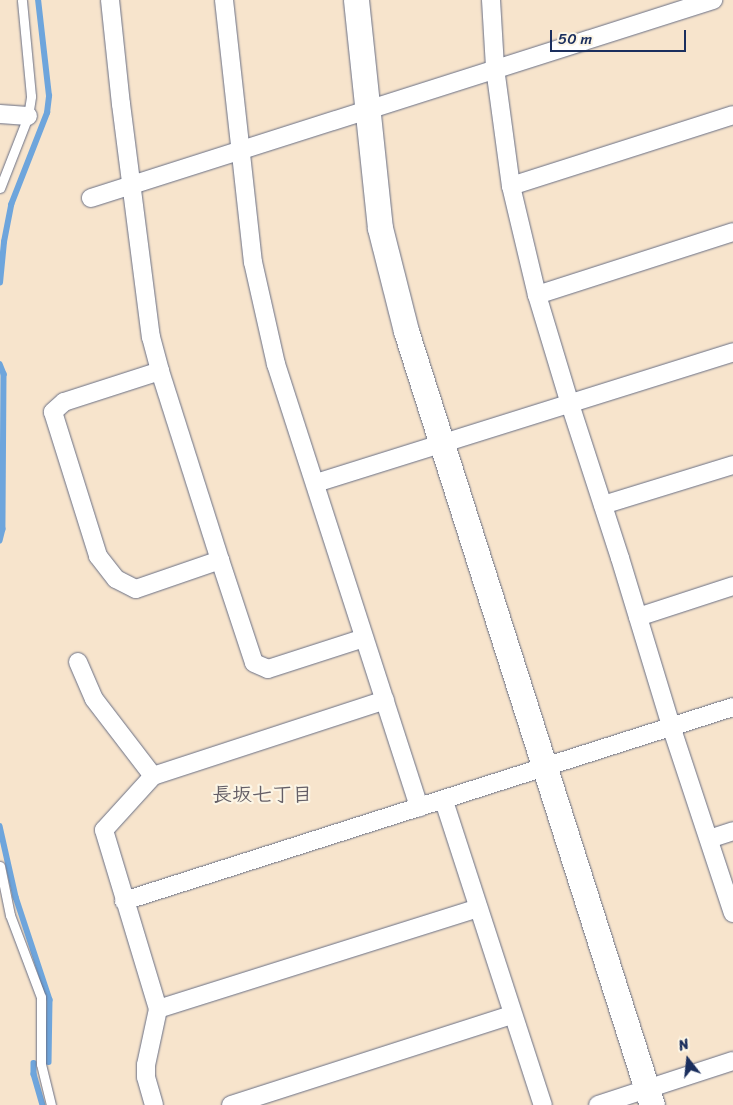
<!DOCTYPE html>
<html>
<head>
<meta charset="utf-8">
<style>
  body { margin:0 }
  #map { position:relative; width:733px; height:1105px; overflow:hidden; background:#f7e4cc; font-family:Sriracha,"Klee One",sans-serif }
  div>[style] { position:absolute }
  .stream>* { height:5.5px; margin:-2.75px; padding:0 2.75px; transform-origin:2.75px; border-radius:2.75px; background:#6ea5dc }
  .roads { filter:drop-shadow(0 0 1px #686e84) drop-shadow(0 0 1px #686e84) }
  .lane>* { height:9px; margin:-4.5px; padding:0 4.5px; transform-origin:4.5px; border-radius:4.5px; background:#fff }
  .street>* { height:18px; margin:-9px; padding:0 9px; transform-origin:9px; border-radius:9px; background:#fff }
  .secondary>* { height:25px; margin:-12.5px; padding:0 12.5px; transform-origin:12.5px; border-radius:12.5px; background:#fff }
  span { translate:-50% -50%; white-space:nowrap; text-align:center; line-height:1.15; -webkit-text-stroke:4.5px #fcf5e5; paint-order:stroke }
  .neighbourhood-label { font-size:20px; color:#645e66; font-weight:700 }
  .north { position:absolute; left:663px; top:1035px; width:50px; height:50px; -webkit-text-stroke:4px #fcf5e5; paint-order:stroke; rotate:344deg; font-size:14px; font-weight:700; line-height:20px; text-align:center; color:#1b2f5e }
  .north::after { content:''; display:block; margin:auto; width:18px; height:22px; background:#1b2f5e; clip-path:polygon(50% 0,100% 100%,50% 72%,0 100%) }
  .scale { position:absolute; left:550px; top:30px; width:136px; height:22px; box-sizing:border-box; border:2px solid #1b2f5e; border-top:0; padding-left:6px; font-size:15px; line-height:18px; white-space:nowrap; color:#1b2f5e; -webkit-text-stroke:4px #fcf5e5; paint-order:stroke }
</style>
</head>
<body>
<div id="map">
  <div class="stream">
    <div style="left:0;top:283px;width:41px;rotate:-84.4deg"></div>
    <div style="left:4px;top:242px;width:38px;rotate:-79deg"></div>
    <div style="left:11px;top:205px;width:99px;rotate:-68.6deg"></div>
    <div style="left:47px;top:113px;width:17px;rotate:-83deg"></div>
    <div style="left:49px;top:96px;width:97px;rotate:-96.5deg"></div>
    <div style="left:0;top:364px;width:11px;rotate:68deg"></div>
    <div style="left:4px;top:374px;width:155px;rotate:90.4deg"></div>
    <div style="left:3px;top:529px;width:12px;rotate:104deg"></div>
    <div style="left:0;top:826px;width:73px;rotate:77.3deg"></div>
    <div style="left:16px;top:897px;width:108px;rotate:71.7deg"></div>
    <div style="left:50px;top:1000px;width:62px;rotate:90.9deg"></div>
    <div style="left:34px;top:1063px;width:11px;rotate:90deg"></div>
    <div style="left:34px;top:1074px;width:32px;rotate:74deg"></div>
  </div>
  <div class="roads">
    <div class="lane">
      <div style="left:0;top:188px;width:77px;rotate:-68.7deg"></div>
      <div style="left:28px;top:116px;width:20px;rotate:-81deg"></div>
      <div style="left:31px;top:96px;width:96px;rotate:-95.4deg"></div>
      <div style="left:0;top:866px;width:50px;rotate:78.5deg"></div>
      <div style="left:10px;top:915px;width:88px;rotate:69.3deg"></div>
      <div style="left:41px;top:997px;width:67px;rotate:90deg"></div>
      <div style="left:41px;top:1064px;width:42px;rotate:76.3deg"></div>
    </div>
    <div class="street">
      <div style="left:110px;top:0;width:105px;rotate:84deg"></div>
      <div style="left:121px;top:104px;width:235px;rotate:82.7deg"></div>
      <div style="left:151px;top:337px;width:35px;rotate:75deg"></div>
      <div style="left:160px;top:371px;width:198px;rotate:72.4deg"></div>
      <div style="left:220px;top:560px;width:108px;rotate:71.7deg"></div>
      <div style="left:254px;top:663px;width:15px;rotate:23deg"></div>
      <div style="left:268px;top:669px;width:101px;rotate:-17.9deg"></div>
      <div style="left:224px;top:0;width:264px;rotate:83.7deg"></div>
      <div style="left:253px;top:262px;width:105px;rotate:77.3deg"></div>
      <div style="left:276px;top:364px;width:466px;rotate:72.1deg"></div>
      <div style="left:491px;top:0;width:68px;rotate:86.6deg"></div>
      <div style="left:495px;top:68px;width:119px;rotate:82.3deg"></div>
      <div style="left:511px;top:186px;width:112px;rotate:76.6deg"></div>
      <div style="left:537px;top:295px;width:111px;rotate:73.2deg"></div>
      <div style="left:569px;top:401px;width:165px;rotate:72deg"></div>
      <div style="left:620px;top:558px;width:176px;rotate:73.1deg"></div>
      <div style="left:671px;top:726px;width:197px;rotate:71.7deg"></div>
      <div style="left:0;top:114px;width:28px;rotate:4deg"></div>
      <div style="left:511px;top:186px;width:233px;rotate:-17.7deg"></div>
      <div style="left:91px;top:198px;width:653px;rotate:-17.66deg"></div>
      <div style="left:537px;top:295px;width:206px;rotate:-17.8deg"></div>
      <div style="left:160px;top:371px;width:101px;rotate:162.1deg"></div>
      <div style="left:64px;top:402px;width:15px;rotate:138deg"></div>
      <div style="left:53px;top:412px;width:151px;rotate:72.6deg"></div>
      <div style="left:98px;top:556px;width:29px;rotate:52deg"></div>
      <div style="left:116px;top:579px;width:22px;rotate:27deg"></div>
      <div style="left:136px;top:589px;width:89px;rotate:-19deg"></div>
      <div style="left:316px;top:483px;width:437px;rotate:-17.4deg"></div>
      <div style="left:603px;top:505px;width:136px;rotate:-17.1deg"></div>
      <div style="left:638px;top:617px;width:100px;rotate:-18.1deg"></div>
      <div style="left:78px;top:662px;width:40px;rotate:66.6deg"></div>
      <div style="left:94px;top:699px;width:97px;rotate:52.5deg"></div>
      <div style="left:444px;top:801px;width:320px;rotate:72deg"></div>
      <div style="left:709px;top:839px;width:25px;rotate:-18deg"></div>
      <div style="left:124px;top:901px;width:639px;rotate:-17.67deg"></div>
      <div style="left:158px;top:1009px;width:336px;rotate:-17.5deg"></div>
      <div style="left:154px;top:1105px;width:29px;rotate:-106deg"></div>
      <div style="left:146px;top:1077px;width:12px;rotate:-90deg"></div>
      <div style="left:146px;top:1065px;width:57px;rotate:-77.9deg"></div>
      <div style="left:158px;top:1009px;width:187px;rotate:-106.8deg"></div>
      <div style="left:104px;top:830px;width:73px;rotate:-47.8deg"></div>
      <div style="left:153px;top:776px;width:244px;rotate:-18.1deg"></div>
      <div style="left:231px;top:1105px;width:294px;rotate:-17.8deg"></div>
      <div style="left:598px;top:1105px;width:142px;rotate:-18.1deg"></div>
    </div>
    <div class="secondary">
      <div style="left:356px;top:0;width:229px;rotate:84deg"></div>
      <div style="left:380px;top:228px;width:106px;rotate:75.8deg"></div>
      <div style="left:406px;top:331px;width:812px;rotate:72.37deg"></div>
    </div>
  </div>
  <div class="neighbourhood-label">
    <span style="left:262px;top:794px">長坂七丁目</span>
  </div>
  <div class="north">N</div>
  <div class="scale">50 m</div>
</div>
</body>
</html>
